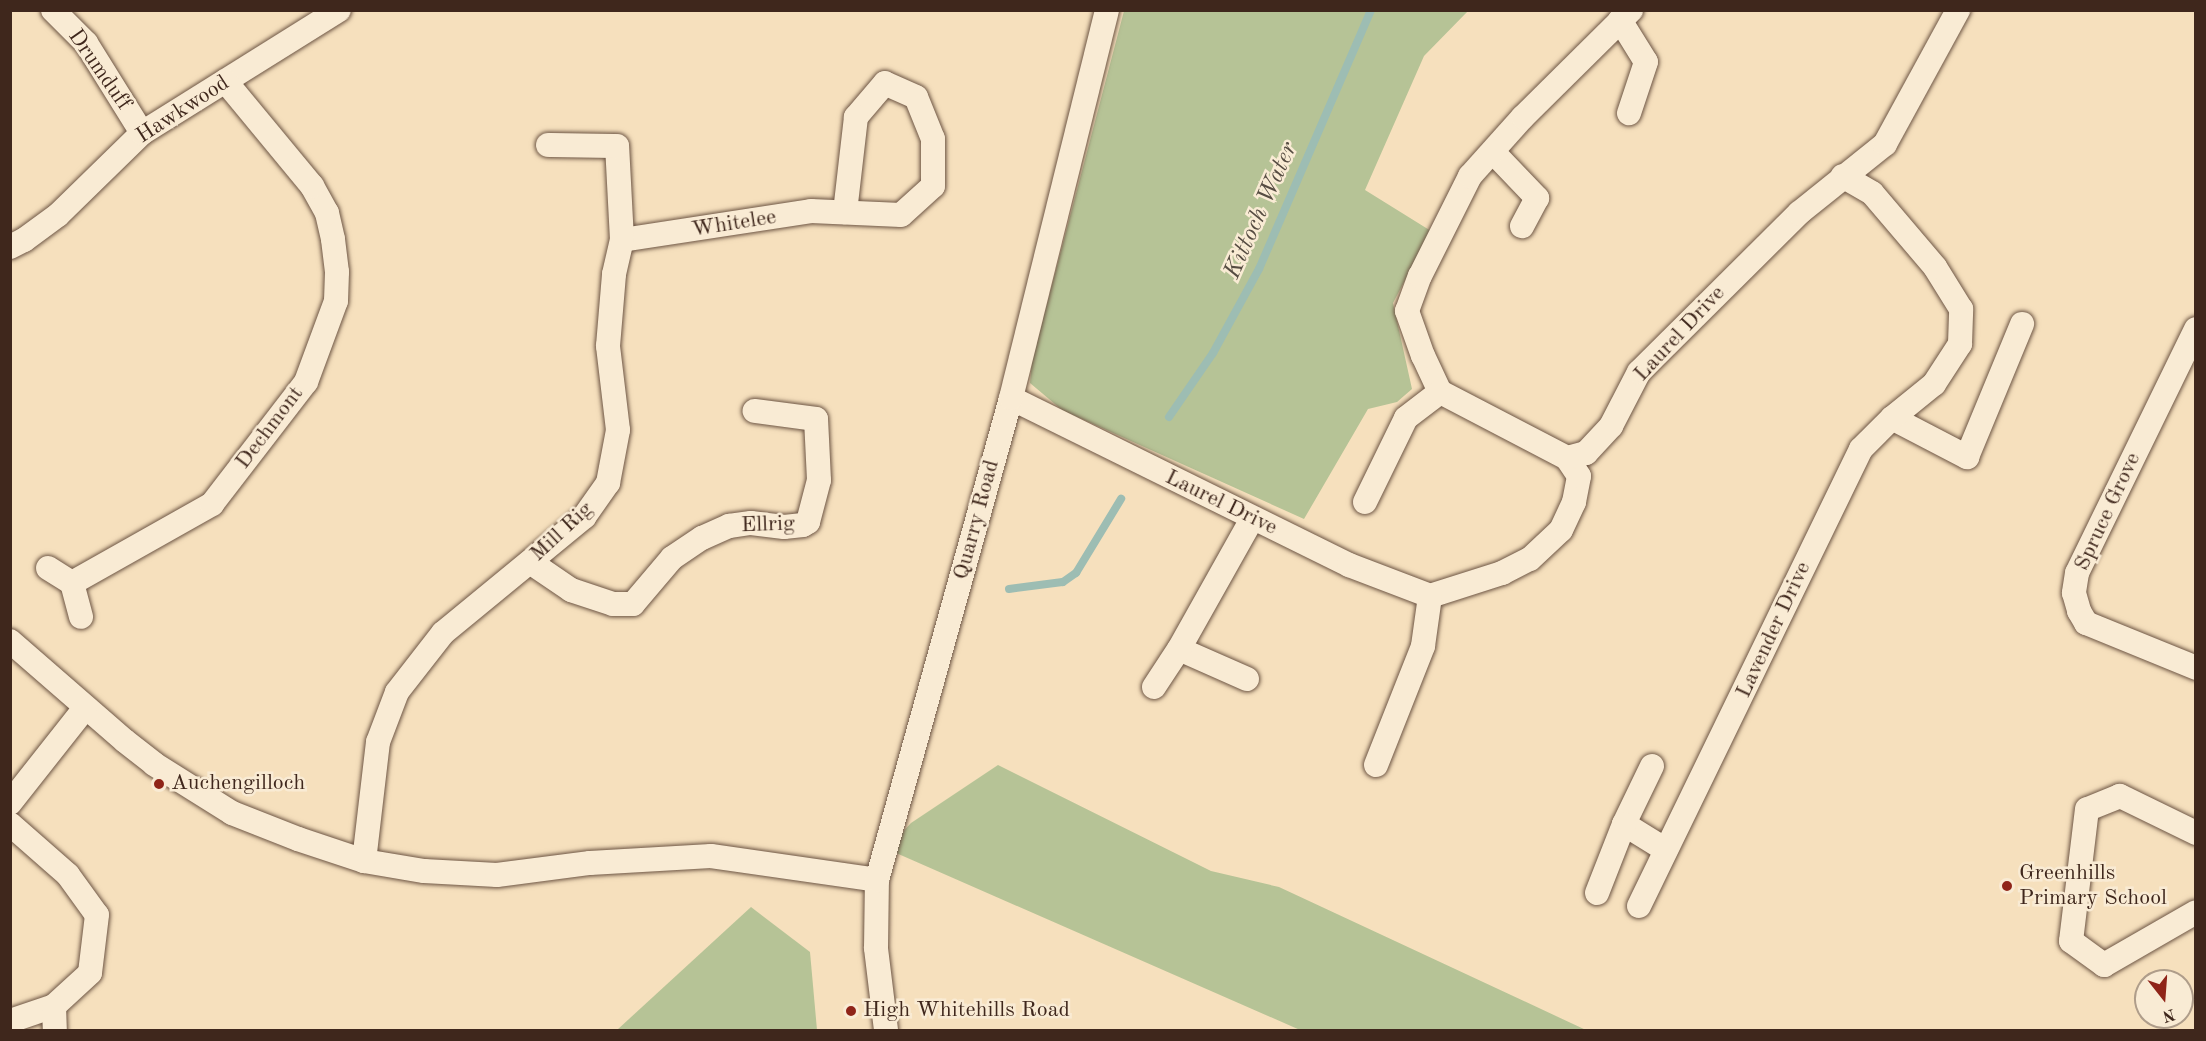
<!DOCTYPE html>
<html>
<head>
<meta charset="utf-8">
<style>
  body { margin:0 }
  #map { position:relative; width:2206px; height:1041px; overflow:hidden; background:#f6e0bd; font-family:"Old Standard TT",serif }
  div>[style] { position:absolute }
  .green>* { inset:0; background:#b6c396 }
  .stream>* { height:8px; margin:-4px; padding:0 4px; transform-origin:4px; border-radius:4px; background:#9dbdb3 }
  .roads { filter:drop-shadow(0 0 2px #6d5544) drop-shadow(0 0 2px #6d5544) }
  .minor>* { height:24px; margin:-12px; padding:0 12px; transform-origin:12px; border-radius:12px; background:#f9ebd4 }
  .dots>* { width:16px; height:16px; translate:-50% -50%; box-sizing:border-box; border:3px solid #f9ebd4; border-radius:50% }
  span { translate:-50% -50%; white-space:nowrap; text-align:center; line-height:1.15; -webkit-text-stroke:5px #f9ebd4; paint-order:stroke }
  .street-label { font-size:22px; color:#3f271c }
  .poi-label { font-size:22px; color:#3f271c }
  .left { translate:0 -50%; text-align:left }
  .water-label { font-size:24px; color:#564c42; font-style:italic }
  .frame { position:absolute; inset:0; border:12px solid #3f271c; pointer-events:none }
  .north { position:absolute; left:2134px; top:969px; width:60px; height:60px; box-sizing:border-box; background:#f9ebd4; border:2px solid #af9d8a; border-radius:50%; rotate:163deg; font-size:16px; font-weight:700; line-height:24px; text-align:center; color:#3f271c }
  .north::after { content:''; display:block; margin:auto; width:21px; height:27px; background:#8f2418; clip-path:polygon(50% 0,100% 100%,50% 72%,0 100%) }
</style>
</head>
<body>
<div id="map">
  <div class="green">
    <div style="clip-path:polygon(1124px 11px,1468px 11px,1424px 56px,1365px 190px,1431px 231px,1393px 303px,1412px 389px,1397px 402px,1368px 409px,1304px 519px,1062px 410px,1030px 383px,1032px 361px)"></div>
    <div style="clip-path:polygon(998px 765px,1211px 871px,1279px 887px,1586px 1030px,1300px 1030px,887px 849px,911px 823px)"></div>
    <div style="clip-path:polygon(751px 907px,810px 952px,817px 1030px,617px 1030px)"></div>
  </div>
  <div class="stream">
    <div style="left:1169px;top:417px;width:78px;rotate:-55.5deg"></div>
    <div style="left:1213px;top:353px;width:96px;rotate:-61.3deg"></div>
    <div style="left:1259px;top:269px;width:282px;rotate:-66.6deg"></div>
    <div style="left:1009px;top:589px;width:54px;rotate:-7.4deg"></div>
    <div style="left:1063px;top:582px;width:16px;rotate:-35deg"></div>
    <div style="left:1076px;top:573px;width:87px;rotate:-58.7deg"></div>
  </div>
  <div class="roads">
    <div class="minor">
      <div style="left:53px;top:10px;width:47px;rotate:45deg"></div>
      <div style="left:86px;top:43px;width:106px;rotate:58.1deg"></div>
      <div style="left:1620px;top:20px;width:49px;rotate:58.2deg"></div>
      <div style="left:1646px;top:62px;width:54px;rotate:108.4deg"></div>
      <div style="left:1493px;top:152px;width:64px;rotate:46.3deg"></div>
      <div style="left:1537px;top:198px;width:32px;rotate:118deg"></div>
      <div style="left:622px;top:240px;width:191px;rotate:-8.7deg"></div>
      <div style="left:811px;top:211px;width:90px;rotate:2.5deg"></div>
      <div style="left:901px;top:215px;width:43px;rotate:-42.2deg"></div>
      <div style="left:933px;top:186px;width:47px;rotate:-90deg"></div>
      <div style="left:933px;top:139px;width:45px;rotate:-112deg"></div>
      <div style="left:916px;top:97px;width:34px;rotate:-156deg"></div>
      <div style="left:885px;top:83px;width:45px;rotate:130.5deg"></div>
      <div style="left:856px;top:117px;width:96px;rotate:96.6deg"></div>
      <div style="left:10px;top:247px;width:16px;rotate:-27deg"></div>
      <div style="left:24px;top:240px;width:42px;rotate:-36.3deg"></div>
      <div style="left:58px;top:215px;width:117px;rotate:-44.3deg"></div>
      <div style="left:142px;top:133px;width:232px;rotate:-32deg"></div>
      <div style="left:2196px;top:329px;width:271px;rotate:116deg"></div>
      <div style="left:2077px;top:573px;width:20px;rotate:99deg"></div>
      <div style="left:2074px;top:593px;width:19px;rotate:74deg"></div>
      <div style="left:2079px;top:611px;width:14px;rotate:60deg"></div>
      <div style="left:2086px;top:623px;width:119px;rotate:22.2deg"></div>
      <div style="left:1011px;top:398px;width:377px;rotate:26.3deg"></div>
      <div style="left:1349px;top:565px;width:87px;rotate:20.9deg"></div>
      <div style="left:1430px;top:596px;width:76px;rotate:-17.7deg"></div>
      <div style="left:1502px;top:573px;width:31px;rotate:-27deg"></div>
      <div style="left:1530px;top:559px;width:42px;rotate:-43.1deg"></div>
      <div style="left:1561px;top:530px;width:31px;rotate:-65deg"></div>
      <div style="left:1574px;top:502px;width:26px;rotate:-79deg"></div>
      <div style="left:1579px;top:476px;width:22px;rotate:-124deg"></div>
      <div style="left:1567px;top:458px;width:20px;rotate:-15deg"></div>
      <div style="left:1586px;top:453px;width:37px;rotate:-47deg"></div>
      <div style="left:1611px;top:426px;width:61px;rotate:-62.6deg"></div>
      <div style="left:1639px;top:372px;width:226px;rotate:-44.8deg"></div>
      <div style="left:1799px;top:213px;width:110px;rotate:-38.7deg"></div>
      <div style="left:1885px;top:144px;width:153px;rotate:-61.4deg"></div>
      <div style="left:1892px;top:418px;width:85px;rotate:27.5deg"></div>
      <div style="left:1967px;top:457px;width:144px;rotate:-67.5deg"></div>
      <div style="left:1567px;top:458px;width:143px;rotate:-152.5deg"></div>
      <div style="left:1440px;top:392px;width:40px;rotate:-115deg"></div>
      <div style="left:1423px;top:356px;width:48px;rotate:-109.6deg"></div>
      <div style="left:1407px;top:311px;width:37px;rotate:-70deg"></div>
      <div style="left:1420px;top:276px;width:112px;rotate:-63.4deg"></div>
      <div style="left:1470px;top:176px;width:79px;rotate:-48.1deg"></div>
      <div style="left:1523px;top:117px;width:152px;rotate:-44.7deg"></div>
      <div style="left:1365px;top:502px;width:93px;rotate:-64deg"></div>
      <div style="left:1406px;top:418px;width:43px;rotate:-37.4deg"></div>
      <div style="left:530px;top:562px;width:50px;rotate:34.3deg"></div>
      <div style="left:571px;top:590px;width:44px;rotate:18.4deg"></div>
      <div style="left:613px;top:604px;width:20px"></div>
      <div style="left:633px;top:604px;width:60px;rotate:-49.7deg"></div>
      <div style="left:672px;top:558px;width:36px;rotate:-34deg"></div>
      <div style="left:702px;top:538px;width:30px;rotate:-24deg"></div>
      <div style="left:729px;top:526px;width:22px;rotate:-8deg"></div>
      <div style="left:751px;top:523px;width:33px;rotate:7deg"></div>
      <div style="left:784px;top:527px;width:19px;rotate:-6deg"></div>
      <div style="left:803px;top:525px;width:6px;rotate:-31deg"></div>
      <div style="left:808px;top:522px;width:43px;rotate:-75.3deg"></div>
      <div style="left:819px;top:480px;width:61px;rotate:-92.8deg"></div>
      <div style="left:816px;top:419px;width:62px;rotate:-172.5deg"></div>
      <div style="left:48px;top:568px;width:28px;rotate:32deg"></div>
      <div style="left:72px;top:583px;width:35px;rotate:75deg"></div>
      <div style="left:72px;top:583px;width:161px;rotate:-29.4deg"></div>
      <div style="left:212px;top:504px;width:154px;rotate:-52.4deg"></div>
      <div style="left:306px;top:382px;width:86px;rotate:-69.7deg"></div>
      <div style="left:336px;top:301px;width:29px;rotate:-88deg"></div>
      <div style="left:337px;top:272px;width:33px;rotate:-97deg"></div>
      <div style="left:333px;top:239px;width:27px;rotate:-103deg"></div>
      <div style="left:327px;top:213px;width:31px;rotate:-119deg"></div>
      <div style="left:312px;top:186px;width:136px;rotate:-129.6deg"></div>
      <div style="left:10px;top:641px;width:152px;rotate:41deg"></div>
      <div style="left:125px;top:741px;width:37px;rotate:38deg"></div>
      <div style="left:154px;top:764px;width:92px;rotate:32.1deg"></div>
      <div style="left:232px;top:813px;width:71px;rotate:21.5deg"></div>
      <div style="left:298px;top:839px;width:70px;rotate:18.4deg"></div>
      <div style="left:364px;top:861px;width:61px;rotate:9.5deg"></div>
      <div style="left:424px;top:871px;width:73px;rotate:3.1deg"></div>
      <div style="left:497px;top:875px;width:94px;rotate:-7.4deg"></div>
      <div style="left:590px;top:863px;width:121px;rotate:-3.3deg"></div>
      <div style="left:711px;top:856px;width:168px;rotate:8.2deg"></div>
      <div style="left:1247px;top:679px;width:74px;rotate:-156.2deg"></div>
      <div style="left:1179px;top:649px;width:149px;rotate:-60.7deg"></div>
      <div style="left:1154px;top:687px;width:45px;rotate:-56.7deg"></div>
      <div style="left:1376px;top:765px;width:128px;rotate:-68.4deg"></div>
      <div style="left:1423px;top:646px;width:50px;rotate:-82deg"></div>
      <div style="left:1652px;top:766px;width:64px;rotate:115.8deg"></div>
      <div style="left:1624px;top:824px;width:49px;rotate:31.8deg"></div>
      <div style="left:10px;top:803px;width:121px;rotate:-51.7deg"></div>
      <div style="left:10px;top:824px;width:77px;rotate:41.3deg"></div>
      <div style="left:68px;top:875px;width:49px;rotate:54.1deg"></div>
      <div style="left:97px;top:915px;width:58px;rotate:96.9deg"></div>
      <div style="left:90px;top:973px;width:49px;rotate:137.5deg"></div>
      <div style="left:54px;top:1006px;width:46px;rotate:161.2deg"></div>
      <div style="left:2196px;top:833px;width:85px;rotate:-154deg"></div>
      <div style="left:2120px;top:796px;width:35px;rotate:158deg"></div>
      <div style="left:2087px;top:809px;width:133px;rotate:96.9deg"></div>
      <div style="left:2071px;top:941px;width:41px;rotate:36deg"></div>
      <div style="left:2104px;top:965px;width:106px;rotate:-29.9deg"></div>
      <div style="left:364px;top:861px;width:120px;rotate:-83.3deg"></div>
      <div style="left:378px;top:742px;width:53px;rotate:-69.2deg"></div>
      <div style="left:397px;top:692px;width:75px;rotate:-52.1deg"></div>
      <div style="left:443px;top:633px;width:183px;rotate:-39.4deg"></div>
      <div style="left:584px;top:517px;width:42px;rotate:-54.8deg"></div>
      <div style="left:608px;top:483px;width:54px;rotate:-79.3deg"></div>
      <div style="left:618px;top:430px;width:85px;rotate:-96.8deg"></div>
      <div style="left:608px;top:346px;width:72px;rotate:-85.2deg"></div>
      <div style="left:614px;top:274px;width:35px;rotate:-77deg"></div>
      <div style="left:622px;top:240px;width:94px;rotate:-93deg"></div>
      <div style="left:617px;top:146px;width:69px;rotate:-179.2deg"></div>
      <div style="left:1597px;top:893px;width:74px;rotate:-68.6deg"></div>
      <div style="left:1639px;top:906px;width:508px;rotate:-64.09deg"></div>
      <div style="left:1861px;top:449px;width:44px;rotate:-45deg"></div>
      <div style="left:1892px;top:418px;width:54px;rotate:-39deg"></div>
      <div style="left:1934px;top:384px;width:48px;rotate:-57deg"></div>
      <div style="left:1960px;top:344px;width:35px;rotate:-88deg"></div>
      <div style="left:1961px;top:309px;width:49px;rotate:-121.8deg"></div>
      <div style="left:1935px;top:267px;width:97px;rotate:-130.4deg"></div>
      <div style="left:1872px;top:193px;width:34px;rotate:-150deg"></div>
      <div style="left:54px;top:1006px;width:24px;rotate:88deg"></div>
      <div style="left:886px;top:1030px;width:83px;rotate:-97deg"></div>
      <div style="left:876px;top:948px;width:68px;rotate:-89.2deg"></div>
      <div style="left:877px;top:880px;width:500px;rotate:-74.46deg"></div>
      <div style="left:1011px;top:398px;width:400px;rotate:-76.1deg"></div>
    </div>
  </div>
  <div class="dots">
    <div style="left:159px;top:784px;background:#8f2418"></div>
    <div style="left:2007px;top:886px;background:#8f2418"></div>
    <div style="left:851px;top:1011px;background:#8f2418"></div>
  </div>
  <div class="street-label">
    <span style="left:99px;top:70px;rotate:55deg">Drumduff</span>
    <span style="left:183px;top:110px;rotate:-33deg">Hawkwood</span>
    <span style="left:734px;top:224px;rotate:-9deg">Whitelee</span>
    <span style="left:1680px;top:334px;rotate:-47deg">Laurel Drive</span>
    <span style="left:270px;top:428px;rotate:-53deg">Dechmont</span>
    <span style="left:1221px;top:503px;rotate:26deg">Laurel Drive</span>
    <span style="left:2108px;top:512px;rotate:-65deg">Spruce Grove</span>
    <span style="left:977px;top:520px;rotate:-75deg">Quarry Road</span>
    <span style="left:768px;top:525px;rotate:-2deg">Ellrig</span>
    <span style="left:562px;top:532px;rotate:-43deg">Mill Rig</span>
    <span style="left:1774px;top:630px;rotate:-65deg">Lavender Drive</span>
  </div>
  <div class="poi-label">
    <span class="left" style="left:171px;top:784px">Auchengilloch</span>
    <span class="left" style="left:2019px;top:886px">Greenhills<br>Primary School</span>
    <span class="left" style="left:863px;top:1011px">High Whitehills Road</span>
  </div>
  <div class="water-label">
    <span style="left:1262px;top:211px;rotate:-66deg">Kittoch Water</span>
  </div>
  <div class="frame"></div>
  <div class="north">N</div>
</div>
</body>
</html>
